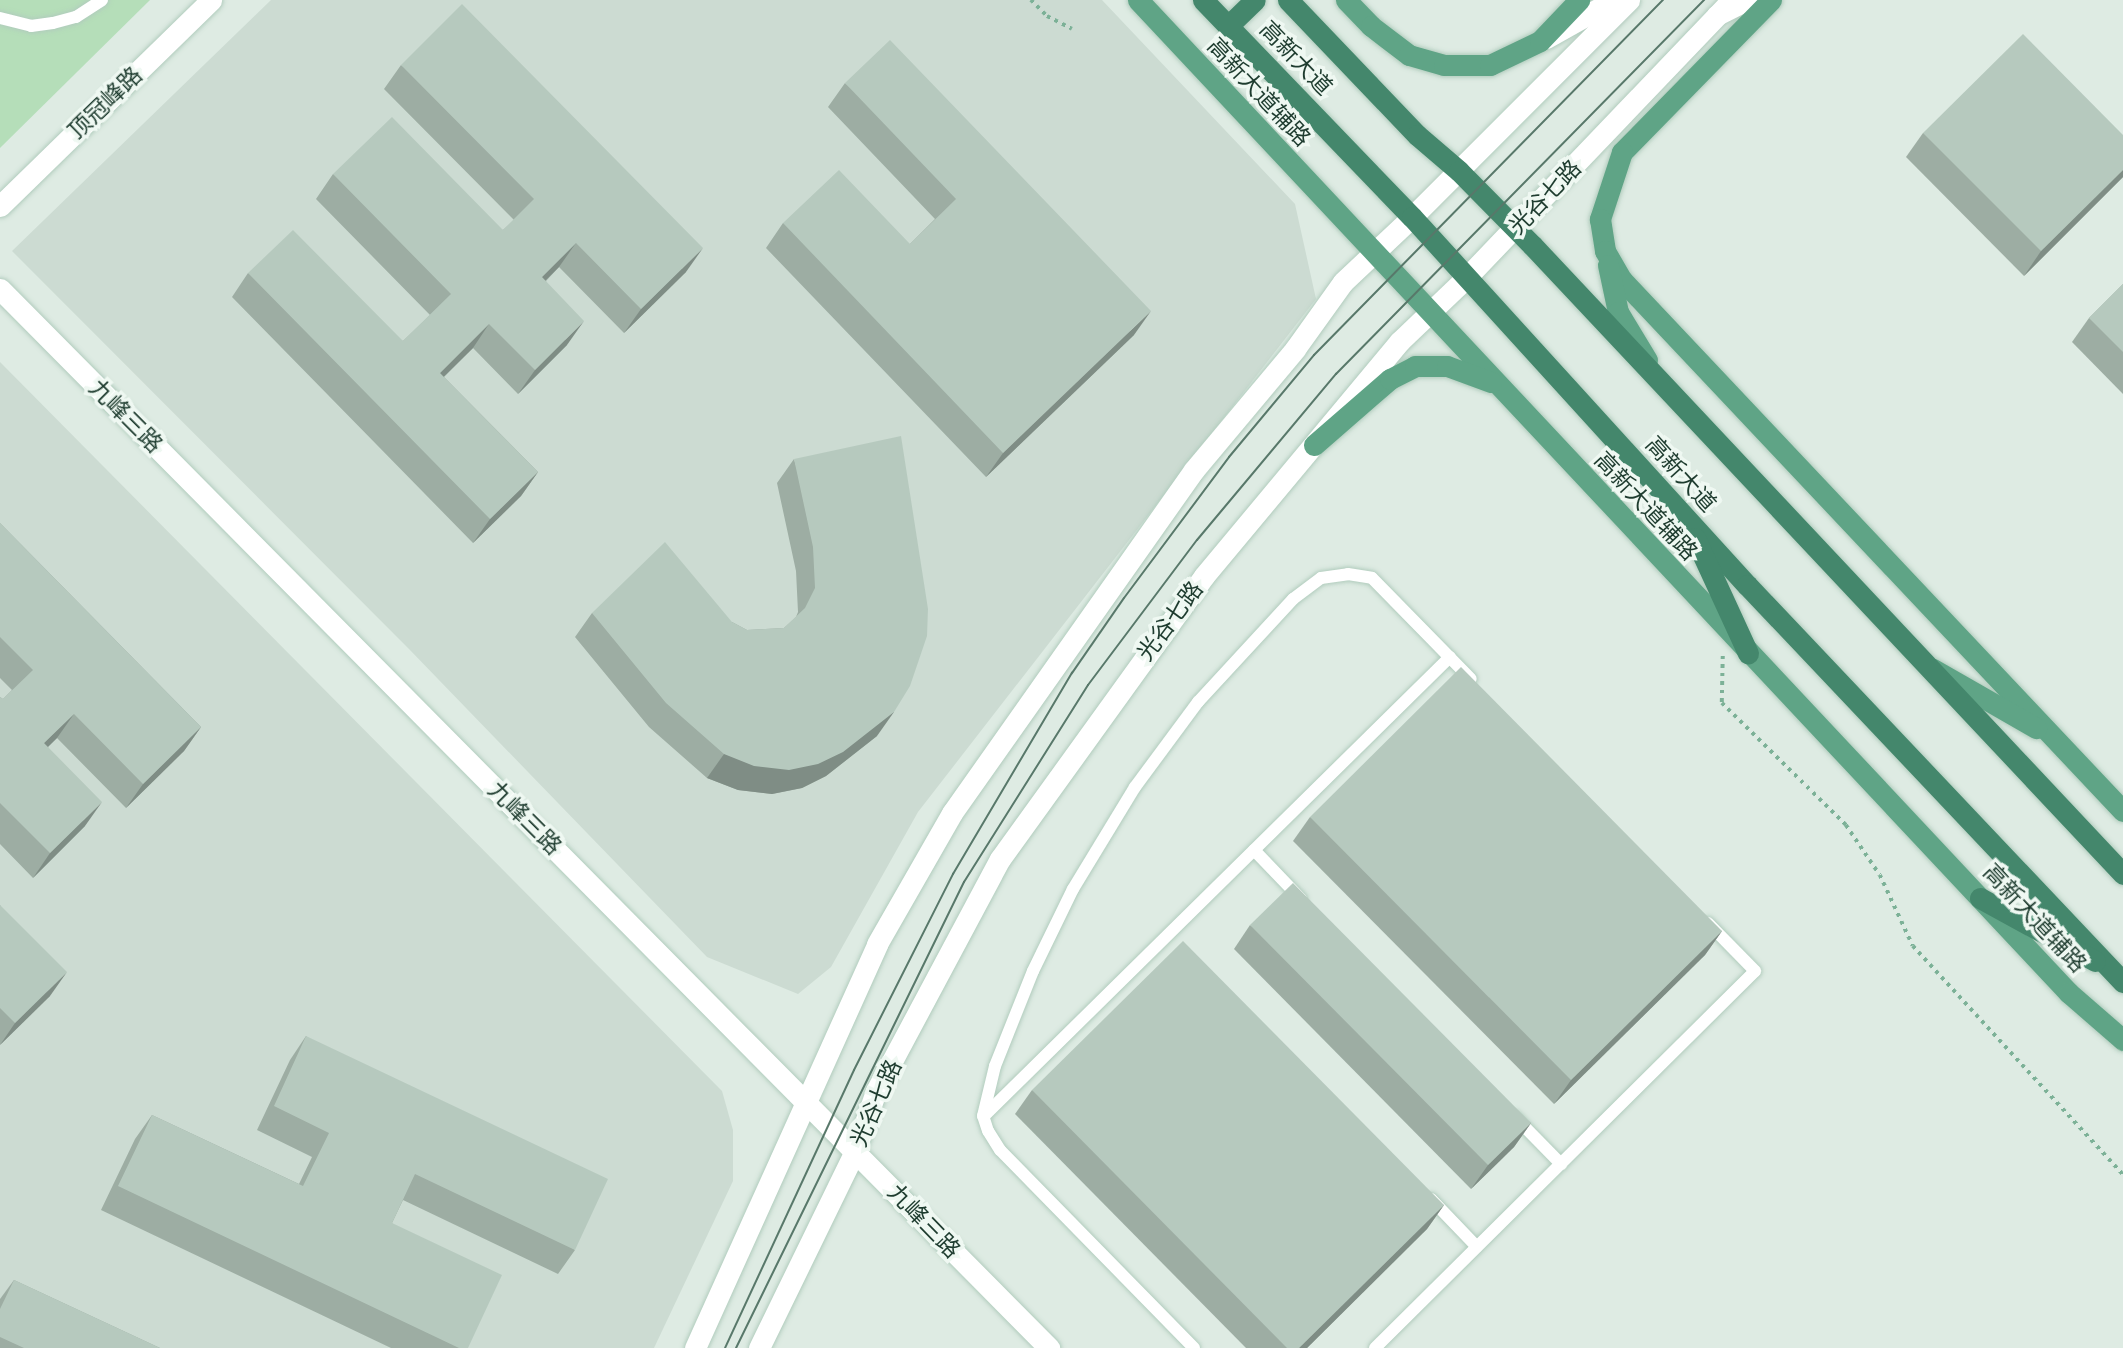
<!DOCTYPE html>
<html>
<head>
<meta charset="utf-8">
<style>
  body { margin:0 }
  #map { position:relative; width:2123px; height:1348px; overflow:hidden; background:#deebe3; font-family:Ubuntu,"Noto Sans SC",sans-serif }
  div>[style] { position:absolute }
  .built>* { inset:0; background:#ccdbd2 }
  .green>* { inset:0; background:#b5deb9 }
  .path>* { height:3.5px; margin-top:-1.75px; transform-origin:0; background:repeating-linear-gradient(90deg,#7cb197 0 3.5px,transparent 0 8.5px) }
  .roads { filter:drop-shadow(0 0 2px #b1ccbd) drop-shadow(0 0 2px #b1ccbd) }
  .service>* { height:12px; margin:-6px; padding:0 6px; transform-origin:6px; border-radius:6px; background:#fff }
  .tertiary>* { height:21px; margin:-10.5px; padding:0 10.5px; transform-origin:10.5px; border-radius:10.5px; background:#fff }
  .secondary>* { height:21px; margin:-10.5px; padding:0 10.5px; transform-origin:10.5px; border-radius:10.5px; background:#fff }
  .primary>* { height:21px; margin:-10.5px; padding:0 10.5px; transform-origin:10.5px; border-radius:10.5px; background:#5fa486 }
  .trunk>* { height:21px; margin:-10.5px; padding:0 10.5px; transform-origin:10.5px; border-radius:10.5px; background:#44876c }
  .tram>* { height:2px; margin:-1px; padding:0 1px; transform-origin:1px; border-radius:1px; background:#58786a }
  .wall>* { inset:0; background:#9dada3 }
  .shaded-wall>* { inset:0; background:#7f8d85 }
  .building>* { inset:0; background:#b6c9be }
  span { translate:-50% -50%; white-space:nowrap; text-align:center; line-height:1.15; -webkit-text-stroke:7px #eff8f2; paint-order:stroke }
  .street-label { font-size:23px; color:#1e3c2f }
</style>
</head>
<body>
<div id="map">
  <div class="built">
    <div style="clip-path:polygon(271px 0,1102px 0,1295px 204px,1316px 299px,918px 812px,831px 967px,798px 994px,707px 957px,409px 649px,12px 251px)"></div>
    <div style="clip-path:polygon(0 362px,722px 1091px,733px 1130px,733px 1181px,654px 1348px,0 1348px)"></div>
  </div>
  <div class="green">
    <div style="clip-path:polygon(0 0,150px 0,0 148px)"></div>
  </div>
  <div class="path">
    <div style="left:1031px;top:0;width:23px;rotate:45deg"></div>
    <div style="left:1047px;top:16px;width:28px;rotate:27deg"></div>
    <div style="left:1723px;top:656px;width:47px;rotate:91.2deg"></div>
    <div style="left:1722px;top:703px;width:174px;rotate:44.5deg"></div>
    <div style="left:1846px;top:825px;width:60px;rotate:55.8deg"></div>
    <div style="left:1880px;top:875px;width:78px;rotate:65.1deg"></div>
    <div style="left:1913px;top:946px;width:310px;rotate:47.4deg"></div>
  </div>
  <div class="roads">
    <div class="service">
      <div style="left:0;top:18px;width:32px;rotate:14deg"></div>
      <div style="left:31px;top:26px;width:22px;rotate:-8deg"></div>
      <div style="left:53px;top:23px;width:24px;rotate:-15deg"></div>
      <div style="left:76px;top:17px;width:31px;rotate:-33deg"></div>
      <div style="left:1254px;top:850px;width:68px;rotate:46.2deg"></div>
      <div style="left:984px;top:1116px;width:654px;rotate:-44.57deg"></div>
      <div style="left:1515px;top:1117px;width:66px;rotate:45.6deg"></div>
      <div style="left:1431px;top:1199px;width:66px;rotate:46.2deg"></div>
      <div style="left:1194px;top:1348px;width:277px;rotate:-134.4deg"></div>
      <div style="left:1000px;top:1150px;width:22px;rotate:-122deg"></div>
      <div style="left:988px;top:1131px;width:16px;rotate:-108deg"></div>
      <div style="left:983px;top:1116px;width:51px;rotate:-76.5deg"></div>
      <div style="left:995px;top:1066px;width:102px;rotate:-68.2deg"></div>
      <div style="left:1033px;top:971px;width:91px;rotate:-64deg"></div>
      <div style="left:1073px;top:889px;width:119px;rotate:-58.7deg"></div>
      <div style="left:1135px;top:787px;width:106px;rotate:-53.5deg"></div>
      <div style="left:1198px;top:702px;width:140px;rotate:-47.3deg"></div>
      <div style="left:1293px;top:599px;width:35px;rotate:-37deg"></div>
      <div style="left:1321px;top:578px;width:27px;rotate:-8deg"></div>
      <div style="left:1348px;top:574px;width:24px;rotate:9deg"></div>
      <div style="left:1372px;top:578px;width:141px;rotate:45.6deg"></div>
      <div style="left:1375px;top:1348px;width:535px;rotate:-44.77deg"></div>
      <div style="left:1755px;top:971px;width:67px;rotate:-134.4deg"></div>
    </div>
    <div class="tertiary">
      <div style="left:1717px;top:15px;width:34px;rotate:-27deg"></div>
      <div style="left:1546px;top:38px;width:78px;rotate:-29.2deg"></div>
      <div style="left:0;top:206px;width:295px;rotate:-44.3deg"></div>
      <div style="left:0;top:289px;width:1491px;rotate:45.27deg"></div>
      <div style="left:695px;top:1348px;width:443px;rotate:-65.7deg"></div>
      <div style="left:877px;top:944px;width:151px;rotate:-60.2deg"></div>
      <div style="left:952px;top:813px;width:420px;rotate:-54.8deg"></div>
      <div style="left:1194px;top:470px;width:158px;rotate:-50.1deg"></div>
      <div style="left:1295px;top:349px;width:82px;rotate:-54.4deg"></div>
      <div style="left:1343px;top:282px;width:95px;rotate:-43.3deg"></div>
      <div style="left:759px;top:1348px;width:219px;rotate:-64deg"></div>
      <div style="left:855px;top:1151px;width:64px;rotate:-70.7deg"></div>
      <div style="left:876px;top:1091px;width:263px;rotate:-61.9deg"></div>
      <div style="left:1000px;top:859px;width:349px;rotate:-54.2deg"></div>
      <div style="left:1204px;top:576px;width:306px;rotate:-50.2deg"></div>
      <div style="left:1400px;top:341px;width:91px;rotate:-43.7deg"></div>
    </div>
    <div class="secondary">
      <div style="left:1412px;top:217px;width:307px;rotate:-45deg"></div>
      <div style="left:1466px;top:278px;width:385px;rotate:-46.3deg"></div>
    </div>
    <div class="primary">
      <div style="left:1138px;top:0;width:1361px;rotate:46.85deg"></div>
      <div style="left:2069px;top:993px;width:72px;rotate:41deg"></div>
      <div style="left:1346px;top:0;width:36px;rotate:46deg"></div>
      <div style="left:1371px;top:26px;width:48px;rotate:37.3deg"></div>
      <div style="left:1409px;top:55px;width:36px;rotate:16deg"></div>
      <div style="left:1444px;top:65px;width:46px"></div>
      <div style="left:1490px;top:65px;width:55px;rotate:-25.6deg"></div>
      <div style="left:1540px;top:41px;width:57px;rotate:-46.4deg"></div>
      <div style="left:1771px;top:0;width:213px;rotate:134.4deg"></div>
      <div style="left:1622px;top:152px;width:71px;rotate:108.2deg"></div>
      <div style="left:1600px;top:219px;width:32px;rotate:81deg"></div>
      <div style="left:1605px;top:251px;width:34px;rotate:60deg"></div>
      <div style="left:1622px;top:280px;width:730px;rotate:46.67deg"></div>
      <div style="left:1608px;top:265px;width:48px;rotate:78deg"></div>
      <div style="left:1618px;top:312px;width:56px;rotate:58.9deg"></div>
      <div style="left:1314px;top:445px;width:101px;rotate:-41deg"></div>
      <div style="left:1390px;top:379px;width:28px;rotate:-27deg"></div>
      <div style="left:1415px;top:366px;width:32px"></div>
      <div style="left:1447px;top:366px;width:47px;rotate:20deg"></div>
      <div style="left:1933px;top:669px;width:119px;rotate:29.8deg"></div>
    </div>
    <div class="trunk">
      <div style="left:1203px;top:0;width:301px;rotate:46.1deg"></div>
      <div style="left:1412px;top:217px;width:498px;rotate:47.7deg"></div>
      <div style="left:1747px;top:585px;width:547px;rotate:46.56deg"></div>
      <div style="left:1288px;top:0;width:187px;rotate:46.3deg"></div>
      <div style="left:1417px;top:135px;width:55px;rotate:40.6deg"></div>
      <div style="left:1459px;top:171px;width:104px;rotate:45.4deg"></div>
      <div style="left:1532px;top:245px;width:863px;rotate:46.78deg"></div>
      <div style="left:1228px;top:26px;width:37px;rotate:-44deg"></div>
      <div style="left:1695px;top:538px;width:127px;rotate:65.3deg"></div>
      <div style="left:1980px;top:898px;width:131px;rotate:28.7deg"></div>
    </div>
  </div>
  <div class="tram">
    <div style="left:725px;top:1348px;width:306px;rotate:-65.1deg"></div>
    <div style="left:854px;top:1070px;width:220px;rotate:-63.2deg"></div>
    <div style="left:953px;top:874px;width:234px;rotate:-59.4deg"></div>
    <div style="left:1072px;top:673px;width:91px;rotate:-55.3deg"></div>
    <div style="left:1124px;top:598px;width:176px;rotate:-53.3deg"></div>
    <div style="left:1229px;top:457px;width:133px;rotate:-50.2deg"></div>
    <div style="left:1314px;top:355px;width:498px;rotate:-45.5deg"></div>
    <div style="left:736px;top:1348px;width:519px;rotate:-63.93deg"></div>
    <div style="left:964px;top:882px;width:233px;rotate:-57.8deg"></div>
    <div style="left:1088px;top:685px;width:181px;rotate:-53.1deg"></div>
    <div style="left:1197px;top:540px;width:217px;rotate:-50.1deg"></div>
    <div style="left:1336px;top:374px;width:525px;rotate:-45.46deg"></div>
  </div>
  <div class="wall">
    <div style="clip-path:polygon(401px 65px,686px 272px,624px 333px,559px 267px,546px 281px,567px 345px,518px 394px,473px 348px,444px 377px,538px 472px,521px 496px,473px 543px,232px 297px,248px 273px,403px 341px,430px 315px,316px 199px,333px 174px,503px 230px,514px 220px,384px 89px)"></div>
    <div style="clip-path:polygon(845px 83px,1134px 335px,986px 477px,766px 248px,783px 223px,910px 244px,935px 219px,828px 107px)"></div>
    <div style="clip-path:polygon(1923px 133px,2123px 135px,2123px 177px,2024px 276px,1906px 157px)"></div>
    <div style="clip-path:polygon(2123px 284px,2123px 394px,2072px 342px,2089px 318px)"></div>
    <div style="clip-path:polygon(794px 459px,877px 736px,826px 776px,802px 788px,772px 794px,738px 790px,707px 778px,649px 727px,575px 637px,592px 613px,732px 622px,747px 630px,784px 628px,796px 617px,798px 612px,796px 571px,777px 483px)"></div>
    <div style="clip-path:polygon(0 523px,201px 727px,184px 751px,126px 808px,57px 738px,48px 747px,85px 826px,33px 878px,0 844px,0 697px,3px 699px,12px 690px,0 678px)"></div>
    <div style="clip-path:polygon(1310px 817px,1722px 931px,1705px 955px,1554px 1104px,1293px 841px)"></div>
    <div style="clip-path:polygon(0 905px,50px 996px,0 1045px)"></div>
    <div style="clip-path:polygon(1250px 925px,1531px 1123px,1514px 1147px,1471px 1189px,1234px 949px)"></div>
    <div style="clip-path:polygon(306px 1036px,575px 1250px,558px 1274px,403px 1200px,392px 1223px,468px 1348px,391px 1348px,101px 1210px,135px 1139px,152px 1115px,299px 1184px,312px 1157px,257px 1130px,290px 1060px)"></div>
    <div style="clip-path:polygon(1032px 1090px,1444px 1205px,1427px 1229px,1307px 1348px,1246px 1348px,1015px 1114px)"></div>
    <div style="clip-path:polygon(14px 1280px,160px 1348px,0 1348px,0 1299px)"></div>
  </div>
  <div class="shaded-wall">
    <div style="clip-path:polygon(2123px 170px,2123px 177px,2024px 276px,2041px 251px)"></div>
    <div style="clip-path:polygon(576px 243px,559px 267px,525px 301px,542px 277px)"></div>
    <div style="clip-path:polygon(703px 248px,686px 272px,624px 333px,641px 309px)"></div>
    <div style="clip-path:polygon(1151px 311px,1134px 335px,986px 477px,1003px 453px)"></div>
    <div style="clip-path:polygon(584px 321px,567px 345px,518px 394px,535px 370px)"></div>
    <div style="clip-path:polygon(489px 324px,473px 348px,423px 397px,440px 373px)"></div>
    <div style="clip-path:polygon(538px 472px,521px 496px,473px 543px,490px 519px)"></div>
    <div style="clip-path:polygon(894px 712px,877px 736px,826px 776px,802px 788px,772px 794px,738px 790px,707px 778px,724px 754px)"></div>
    <div style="clip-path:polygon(74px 714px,57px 738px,27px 767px,44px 743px)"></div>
    <div style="clip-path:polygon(201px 727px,184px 751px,126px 808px,143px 784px)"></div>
    <div style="clip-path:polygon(102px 802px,85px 826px,33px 878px,50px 853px)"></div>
    <div style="clip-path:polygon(1722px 931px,1705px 955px,1554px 1104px,1571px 1080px)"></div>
    <div style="clip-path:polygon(67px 972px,50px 996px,0 1045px,15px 1023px)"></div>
    <div style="clip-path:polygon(1531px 1123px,1514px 1147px,1471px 1189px,1488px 1165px)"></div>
    <div style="clip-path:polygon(1444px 1205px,1427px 1229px,1307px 1348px,1299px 1348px)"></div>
  </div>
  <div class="building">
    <div style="clip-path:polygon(462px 4px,703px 248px,641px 309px,576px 243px,542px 277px,584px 321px,535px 370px,489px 324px,440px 373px,538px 472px,490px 519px,248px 273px,293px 230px,403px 341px,451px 294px,333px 174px,392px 117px,503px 230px,534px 199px,401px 65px)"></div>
    <div style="clip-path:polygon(2023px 34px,2123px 135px,2123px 170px,2041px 251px,1923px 133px)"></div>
    <div style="clip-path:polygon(890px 40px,1151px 311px,1003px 453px,783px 223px,839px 170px,910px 244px,956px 199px,845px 83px)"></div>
    <div style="clip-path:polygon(2123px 284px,2123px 352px,2089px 318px)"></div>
    <div style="clip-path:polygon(901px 436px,928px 609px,927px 636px,910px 686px,894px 712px,843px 752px,818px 764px,789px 770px,754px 766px,724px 754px,666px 703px,592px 613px,665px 542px,732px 622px,747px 630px,784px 628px,805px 608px,815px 588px,813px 547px,794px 459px)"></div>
    <div style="clip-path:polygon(0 523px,201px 727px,143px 784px,74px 714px,44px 743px,102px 802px,50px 853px,0 803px,0 697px,3px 699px,33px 670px,0 637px)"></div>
    <div style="clip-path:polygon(1461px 667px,1722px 931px,1571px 1080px,1310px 817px)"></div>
    <div style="clip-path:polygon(1293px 883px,1531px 1123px,1488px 1165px,1250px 925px)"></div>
    <div style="clip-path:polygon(0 905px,67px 972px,15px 1023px,0 1008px)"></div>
    <div style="clip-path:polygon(1183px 941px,1444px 1205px,1299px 1348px,1287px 1348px,1032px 1090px)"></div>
    <div style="clip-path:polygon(306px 1036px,608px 1179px,575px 1250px,415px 1174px,392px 1223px,502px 1275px,468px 1348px,459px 1348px,118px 1186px,152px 1115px,303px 1186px,329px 1133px,274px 1106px)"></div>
    <div style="clip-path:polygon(14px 1280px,160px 1348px,24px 1348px,0 1337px,0 1309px)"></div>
  </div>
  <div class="street-label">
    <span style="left:1296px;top:58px;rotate:46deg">高新大道</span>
    <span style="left:1259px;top:92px;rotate:47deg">高新大道辅路</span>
    <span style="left:105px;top:103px;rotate:-44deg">顶冠峰路</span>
    <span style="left:1545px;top:197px;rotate:-46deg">光谷七路</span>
    <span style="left:126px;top:416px;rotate:45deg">九峰三路</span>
    <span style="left:1681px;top:474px;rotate:48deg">高新大道</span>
    <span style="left:1646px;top:506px;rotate:47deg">高新大道辅路</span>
    <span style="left:1170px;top:621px;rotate:-53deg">光谷七路</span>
    <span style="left:525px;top:818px;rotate:45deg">九峰三路</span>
    <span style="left:2035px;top:918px;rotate:47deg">高新大道辅路</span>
    <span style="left:876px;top:1103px;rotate:-66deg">光谷七路</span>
    <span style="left:924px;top:1221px;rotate:46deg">九峰三路</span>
  </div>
</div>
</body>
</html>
